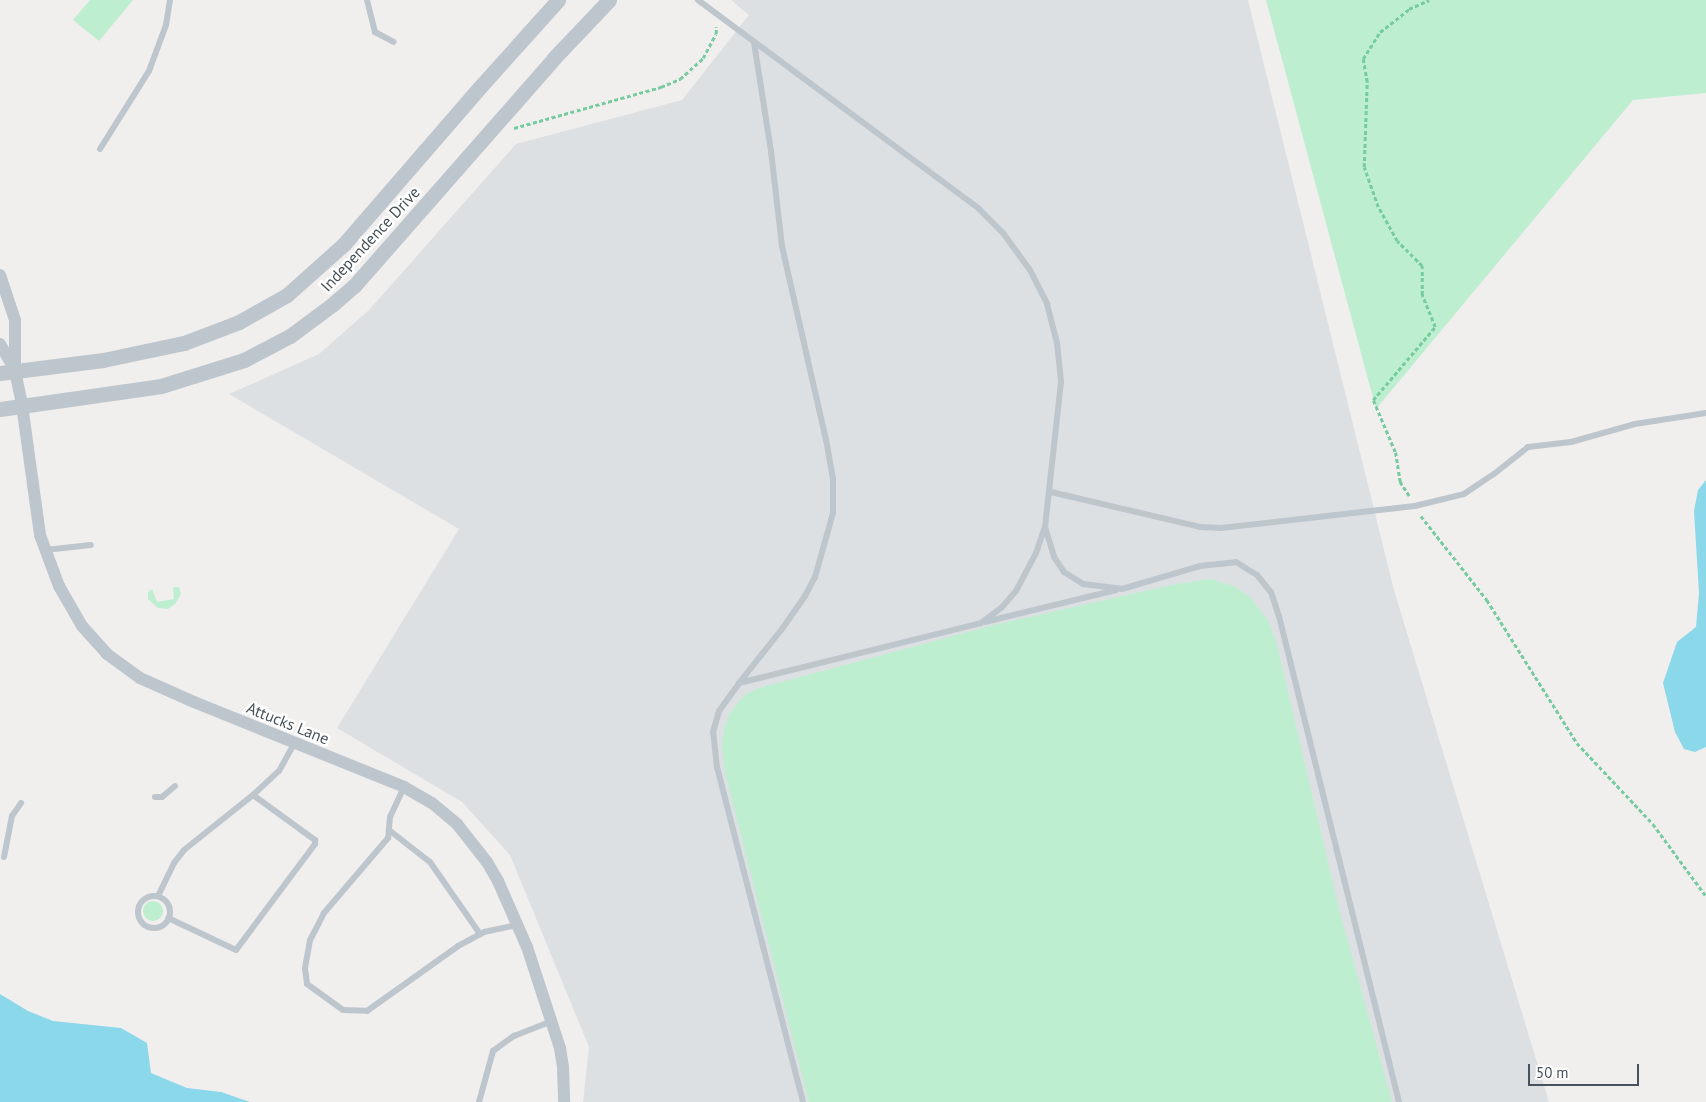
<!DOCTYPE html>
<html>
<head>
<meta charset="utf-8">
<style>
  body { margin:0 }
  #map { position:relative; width:1706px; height:1102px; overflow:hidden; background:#f1eeee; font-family:"PT Sans",sans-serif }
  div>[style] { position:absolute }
  .airport>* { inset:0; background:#dde0e3 }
  .green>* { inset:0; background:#bdeecf }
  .round { border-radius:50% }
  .water>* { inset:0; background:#8bd8ea }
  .path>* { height:2.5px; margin-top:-1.25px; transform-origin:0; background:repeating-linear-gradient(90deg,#76cb9f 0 4px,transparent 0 6.5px) }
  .service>* { height:6px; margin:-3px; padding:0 3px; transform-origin:3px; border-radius:3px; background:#bdc6cd }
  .service>.ring { margin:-3px; padding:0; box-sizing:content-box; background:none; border:6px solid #bdc6cd; border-radius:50% }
  .minor>* { height:12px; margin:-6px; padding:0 6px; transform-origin:6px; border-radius:6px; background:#bdc6cd }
  .tertiary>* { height:15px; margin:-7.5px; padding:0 7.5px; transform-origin:7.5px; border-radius:7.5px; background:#bdc6cd }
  span { translate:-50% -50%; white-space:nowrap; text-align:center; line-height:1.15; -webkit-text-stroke:5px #fff; paint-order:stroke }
  .street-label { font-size:16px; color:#47525c }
  .scale { position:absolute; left:1528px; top:1064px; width:111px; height:22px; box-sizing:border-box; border:2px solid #47525c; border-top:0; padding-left:6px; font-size:15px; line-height:18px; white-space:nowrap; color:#47525c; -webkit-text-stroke:4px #fff; paint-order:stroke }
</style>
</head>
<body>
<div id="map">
  <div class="airport">
    <div style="clip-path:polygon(731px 0,1248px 0,1394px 590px,1549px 1102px,583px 1102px,589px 1047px,510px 855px,462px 802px,337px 728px,459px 529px,229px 394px,319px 354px,369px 310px,516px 144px,682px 100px,749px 15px)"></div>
  </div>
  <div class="green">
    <div style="clip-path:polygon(90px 0,133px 0,99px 41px,73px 20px)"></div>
    <div style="clip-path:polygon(1266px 0,1706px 0,1706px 93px,1633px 100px,1376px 409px)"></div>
    <div style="clip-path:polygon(1211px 579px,1236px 587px,1250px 597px,1268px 621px,1276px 641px,1339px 909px,1392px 1102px,809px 1102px,725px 772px,722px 748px,724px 729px,729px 715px,737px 704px,746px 694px,759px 688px,994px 625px,1176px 584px)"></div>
    <div style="clip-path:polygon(173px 587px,179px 587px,181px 594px,175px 604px,168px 609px,158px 608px,148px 599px,148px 592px,152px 589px,157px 602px,174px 599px)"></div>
    <div class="round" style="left:143px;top:901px;width:20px;height:20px"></div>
  </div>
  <div class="water">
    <div style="clip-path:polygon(1706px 480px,1706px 747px,1695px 752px,1684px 749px,1675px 732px,1663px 683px,1677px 642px,1696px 627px,1699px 593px,1694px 511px,1698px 490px)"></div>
    <div style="clip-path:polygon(0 994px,28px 1011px,53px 1021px,121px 1028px,147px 1043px,151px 1073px,187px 1088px,221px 1092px,250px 1102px,0 1102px)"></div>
  </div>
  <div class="path">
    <div style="left:514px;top:128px;width:153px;rotate:-15.6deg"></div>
    <div style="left:661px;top:87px;width:21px;rotate:-23deg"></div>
    <div style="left:680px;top:79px;width:31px;rotate:-42deg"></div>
    <div style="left:703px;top:58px;width:27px;rotate:-62deg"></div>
    <div style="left:716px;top:34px;width:7px;rotate:-90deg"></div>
    <div style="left:1409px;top:496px;width:17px;rotate:-123deg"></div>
    <div style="left:1400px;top:482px;width:30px;rotate:-99deg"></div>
    <div style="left:1395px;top:452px;width:56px;rotate:-112.9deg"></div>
    <div style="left:1373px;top:400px;width:96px;rotate:-49.7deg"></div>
    <div style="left:1435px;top:327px;width:35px;rotate:-112deg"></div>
    <div style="left:1422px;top:295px;width:29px;rotate:-90deg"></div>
    <div style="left:1422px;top:266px;width:35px;rotate:-135deg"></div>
    <div style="left:1397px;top:241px;width:39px;rotate:-119deg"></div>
    <div style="left:1378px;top:207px;width:42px;rotate:-109.3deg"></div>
    <div style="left:1364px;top:167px;width:85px;rotate:-88deg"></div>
    <div style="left:1367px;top:82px;width:23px;rotate:-100deg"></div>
    <div style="left:1363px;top:59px;width:32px;rotate:-58deg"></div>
    <div style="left:1380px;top:32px;width:37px;rotate:-38deg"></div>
    <div style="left:1409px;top:9px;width:22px;rotate:-24deg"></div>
    <div style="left:1421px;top:516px;width:107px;rotate:51.8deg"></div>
    <div style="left:1487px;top:600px;width:169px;rotate:57.8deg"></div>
    <div style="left:1577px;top:743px;width:111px;rotate:46.8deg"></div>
    <div style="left:1653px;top:824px;width:89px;rotate:53.6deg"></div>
  </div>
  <div class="service">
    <div style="left:367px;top:0;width:33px;rotate:76deg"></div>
    <div style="left:375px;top:32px;width:21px;rotate:28deg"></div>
    <div style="left:698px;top:0;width:350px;rotate:36.6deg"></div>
    <div style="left:979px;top:209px;width:34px;rotate:45deg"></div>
    <div style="left:1003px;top:233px;width:46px;rotate:53.9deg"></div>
    <div style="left:1030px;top:270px;width:38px;rotate:63deg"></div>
    <div style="left:1047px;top:304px;width:40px;rotate:75.6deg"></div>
    <div style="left:1057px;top:343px;width:39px;rotate:84deg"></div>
    <div style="left:1061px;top:382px;width:146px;rotate:96.3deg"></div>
    <div style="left:100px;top:149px;width:92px;rotate:-57.9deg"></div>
    <div style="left:149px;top:71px;width:49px;rotate:-69.7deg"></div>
    <div style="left:166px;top:25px;width:25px;rotate:-81deg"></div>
    <div style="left:1051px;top:492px;width:153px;rotate:13.2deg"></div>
    <div style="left:1200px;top:527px;width:21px;rotate:3deg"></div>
    <div style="left:1221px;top:528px;width:195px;rotate:-6.5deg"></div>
    <div style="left:1415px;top:506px;width:50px;rotate:-13.8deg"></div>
    <div style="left:1464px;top:494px;width:36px;rotate:-34deg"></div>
    <div style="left:1494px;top:474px;width:43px;rotate:-38.5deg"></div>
    <div style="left:1528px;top:447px;width:43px;rotate:-6.6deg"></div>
    <div style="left:1571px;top:442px;width:66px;rotate:-15.7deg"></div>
    <div style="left:1635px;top:424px;width:72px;rotate:-8.8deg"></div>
    <div style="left:45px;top:550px;width:46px;rotate:-6.2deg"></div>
    <div style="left:985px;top:622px;width:135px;rotate:-13.7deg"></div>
    <div style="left:739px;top:683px;width:69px;rotate:-51.5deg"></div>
    <div style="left:782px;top:629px;width:40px;rotate:-55.1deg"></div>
    <div style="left:805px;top:596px;width:21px;rotate:-62deg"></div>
    <div style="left:815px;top:577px;width:66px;rotate:-74.3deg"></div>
    <div style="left:833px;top:513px;width:34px;rotate:-90deg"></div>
    <div style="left:833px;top:479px;width:40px;rotate:-100deg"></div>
    <div style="left:826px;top:440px;width:199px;rotate:-102.8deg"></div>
    <div style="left:782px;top:246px;width:96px;rotate:-96.6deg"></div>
    <div style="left:771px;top:151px;width:110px;rotate:-98.9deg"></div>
    <div style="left:404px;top:787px;width:33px;rotate:115deg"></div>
    <div style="left:390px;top:817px;width:21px;rotate:95deg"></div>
    <div style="left:388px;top:838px;width:99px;rotate:130.5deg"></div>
    <div style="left:324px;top:913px;width:30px;rotate:117deg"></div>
    <div style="left:310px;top:940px;width:29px;rotate:100deg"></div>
    <div style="left:305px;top:969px;width:15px;rotate:82deg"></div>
    <div style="left:307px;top:984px;width:44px;rotate:35.8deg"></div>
    <div style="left:343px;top:1010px;width:24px;rotate:2deg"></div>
    <div style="left:367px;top:1011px;width:112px;rotate:-35.5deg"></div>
    <div style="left:458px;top:946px;width:30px;rotate:-28deg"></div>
    <div style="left:484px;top:932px;width:34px;rotate:-12deg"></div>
    <div style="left:253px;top:795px;width:35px;rotate:-43deg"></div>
    <div style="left:279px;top:771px;width:33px;rotate:-61deg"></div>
    <div style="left:155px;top:797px;width:7px"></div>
    <div style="left:162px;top:797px;width:17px;rotate:-40deg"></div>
    <div style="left:389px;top:830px;width:52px;rotate:38deg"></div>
    <div style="left:430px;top:862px;width:88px;rotate:55.2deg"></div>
    <div style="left:4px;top:857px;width:42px;rotate:-79deg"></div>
    <div style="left:12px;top:816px;width:16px;rotate:-55deg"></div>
    <div class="ring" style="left:138px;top:896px;width:26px;height:26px"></div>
    <div style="left:158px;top:896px;width:37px;rotate:-64deg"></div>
    <div style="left:174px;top:863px;width:16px;rotate:-52deg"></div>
    <div style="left:184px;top:850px;width:88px;rotate:-38.6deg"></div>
    <div style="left:253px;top:795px;width:77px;rotate:36deg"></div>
    <div style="left:315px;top:840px;width:4px;rotate:90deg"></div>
    <div style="left:315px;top:844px;width:132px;rotate:126.7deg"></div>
    <div style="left:236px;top:950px;width:75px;rotate:-154.8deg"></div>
    <div style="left:479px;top:1102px;width:53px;rotate:-74.6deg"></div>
    <div style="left:493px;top:1051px;width:26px;rotate:-36deg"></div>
    <div style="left:514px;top:1036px;width:41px;rotate:-21.5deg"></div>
    <div style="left:803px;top:1102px;width:345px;rotate:-104.4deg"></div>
    <div style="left:717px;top:768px;width:36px;rotate:-96deg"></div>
    <div style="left:713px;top:732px;width:22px;rotate:-74deg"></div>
    <div style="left:719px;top:711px;width:34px;rotate:-54deg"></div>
    <div style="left:739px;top:683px;width:249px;rotate:-13.9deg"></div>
    <div style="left:981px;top:623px;width:26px;rotate:-37deg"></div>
    <div style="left:1002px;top:607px;width:21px;rotate:-49deg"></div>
    <div style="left:1016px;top:591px;width:43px;rotate:-62.2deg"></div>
    <div style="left:1036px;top:553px;width:28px;rotate:-71deg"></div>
    <div style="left:1045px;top:527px;width:31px;rotate:73deg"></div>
    <div style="left:1054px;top:557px;width:18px;rotate:56deg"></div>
    <div style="left:1064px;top:572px;width:22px;rotate:32deg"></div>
    <div style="left:1083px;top:584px;width:39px;rotate:7deg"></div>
    <div style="left:1122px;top:589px;width:81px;rotate:-16.4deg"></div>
    <div style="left:1200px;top:566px;width:36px;rotate:-6deg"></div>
    <div style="left:1236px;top:562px;width:25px;rotate:32deg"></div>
    <div style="left:1257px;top:575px;width:22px;rotate:51deg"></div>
    <div style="left:1271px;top:592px;width:25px;rotate:72deg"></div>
    <div style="left:1279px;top:616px;width:501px;rotate:76.13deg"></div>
  </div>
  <div class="minor">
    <div style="left:0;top:275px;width:47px;rotate:71.6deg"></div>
    <div style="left:15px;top:320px;width:51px;rotate:90deg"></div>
    <div style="left:15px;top:371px;width:35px;rotate:78deg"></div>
    <div style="left:22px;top:405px;width:131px;rotate:82.1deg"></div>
    <div style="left:40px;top:535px;width:54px;rotate:69.6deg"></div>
    <div style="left:59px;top:586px;width:46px;rotate:60.1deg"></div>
    <div style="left:82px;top:626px;width:38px;rotate:48deg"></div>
    <div style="left:107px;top:654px;width:41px;rotate:36deg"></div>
    <div style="left:140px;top:678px;width:59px;rotate:24deg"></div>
    <div style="left:194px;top:702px;width:227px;rotate:22deg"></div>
    <div style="left:404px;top:787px;width:32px;rotate:30deg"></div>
    <div style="left:432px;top:803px;width:33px;rotate:40deg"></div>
    <div style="left:457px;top:824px;width:48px;rotate:51.7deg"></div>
    <div style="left:487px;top:862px;width:22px;rotate:60deg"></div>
    <div style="left:498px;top:881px;width:72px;rotate:66.3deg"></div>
    <div style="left:527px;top:947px;width:106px;rotate:71.9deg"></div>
    <div style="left:560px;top:1048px;width:20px;rotate:81deg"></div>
    <div style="left:563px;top:1068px;width:34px;rotate:88deg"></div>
    <div style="left:0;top:344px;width:30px;rotate:60deg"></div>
  </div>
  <div class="tertiary">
    <div style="left:0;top:373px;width:104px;rotate:-7.2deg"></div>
    <div style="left:103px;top:360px;width:83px;rotate:-11.9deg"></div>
    <div style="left:184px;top:343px;width:59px;rotate:-20.9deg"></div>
    <div style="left:239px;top:322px;width:55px;rotate:-29.4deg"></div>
    <div style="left:287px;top:295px;width:76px;rotate:-41.8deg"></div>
    <div style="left:344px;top:244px;width:208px;rotate:-49.1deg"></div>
    <div style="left:480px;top:87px;width:117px;rotate:-48.1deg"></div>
    <div style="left:0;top:409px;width:163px;rotate:-8.1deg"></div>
    <div style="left:161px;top:386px;width:87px;rotate:-17.4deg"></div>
    <div style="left:244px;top:360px;width:52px;rotate:-27.6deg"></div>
    <div style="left:290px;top:336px;width:54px;rotate:-36.7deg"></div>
    <div style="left:333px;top:304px;width:28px;rotate:-41deg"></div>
    <div style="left:354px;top:286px;width:303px;rotate:-48.7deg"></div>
    <div style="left:554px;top:58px;width:80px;rotate:-46.5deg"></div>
  </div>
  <div class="street-label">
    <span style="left:370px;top:239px;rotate:-47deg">Independence Drive</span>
    <span style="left:288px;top:723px;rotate:22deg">Attucks Lane</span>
  </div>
  <div class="scale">50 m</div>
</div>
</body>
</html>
